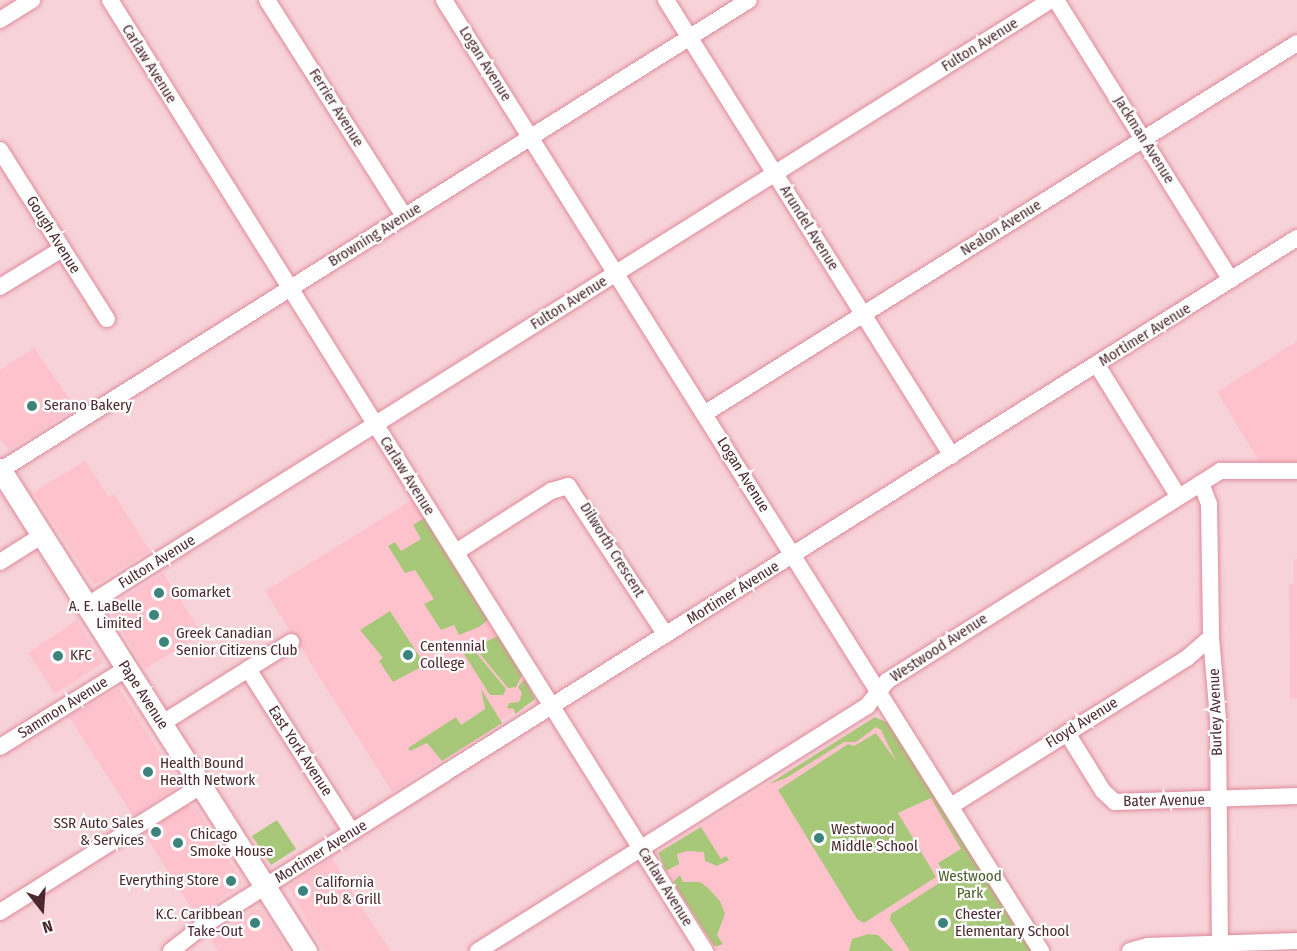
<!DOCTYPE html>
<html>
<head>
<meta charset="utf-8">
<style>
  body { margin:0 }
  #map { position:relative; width:1297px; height:951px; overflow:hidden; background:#f7d2d8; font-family:"Fira Sans Condensed",sans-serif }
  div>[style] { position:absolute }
  .built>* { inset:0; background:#fec2cd }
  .green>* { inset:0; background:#a8c879 }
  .roads { filter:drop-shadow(0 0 2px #df8a9b) drop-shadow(0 0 2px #df8a9b) }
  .minor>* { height:16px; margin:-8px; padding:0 8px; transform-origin:8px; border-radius:8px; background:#fff }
  .major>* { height:21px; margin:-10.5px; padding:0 10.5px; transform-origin:10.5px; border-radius:10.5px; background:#fff }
  .dots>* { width:16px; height:16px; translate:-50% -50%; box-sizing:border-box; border:3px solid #fefefe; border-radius:50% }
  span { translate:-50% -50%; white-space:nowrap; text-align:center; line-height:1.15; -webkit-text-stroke:4.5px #fefefe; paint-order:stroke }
  .street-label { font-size:15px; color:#4c2930 }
  .poi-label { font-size:15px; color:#4c2930 }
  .left { translate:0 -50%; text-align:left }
  .right { translate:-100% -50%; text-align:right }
  .park-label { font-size:15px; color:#4a5d2a }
  .north { position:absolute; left:12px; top:879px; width:60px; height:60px; -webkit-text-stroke:4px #fefefe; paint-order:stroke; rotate:163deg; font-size:16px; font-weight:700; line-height:24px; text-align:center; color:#4c2930 }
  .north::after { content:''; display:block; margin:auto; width:21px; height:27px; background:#4c2930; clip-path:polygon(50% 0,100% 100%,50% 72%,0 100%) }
</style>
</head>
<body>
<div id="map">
  <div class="built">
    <div style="clip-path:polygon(1297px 341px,1297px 461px,1259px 461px,1217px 392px)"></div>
    <div style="clip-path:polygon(34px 348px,76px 408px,9px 450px,0 439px,0 370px)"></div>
    <div style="clip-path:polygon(85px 461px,109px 497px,114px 494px,150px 551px,94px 585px,33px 492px)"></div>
    <div style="clip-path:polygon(412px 500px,535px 698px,392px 792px,265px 591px)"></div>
    <div style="clip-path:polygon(1297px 559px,1297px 698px,1290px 699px,1289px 584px,1294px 584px,1293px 560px)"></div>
    <div style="clip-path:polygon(163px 573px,202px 634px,145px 669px,108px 608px)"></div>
    <div style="clip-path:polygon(77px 620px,103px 663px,55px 694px,28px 653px)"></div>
    <div style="clip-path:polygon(119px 688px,180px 785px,133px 816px,69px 717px)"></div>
    <div style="clip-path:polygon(875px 717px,888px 723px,962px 849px,938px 864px,968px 912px,1027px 951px,717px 951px,658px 853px)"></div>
    <div style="clip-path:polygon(187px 805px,196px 807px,243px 883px,196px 916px,144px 833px)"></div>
    <div style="clip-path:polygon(332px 858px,362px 908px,391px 951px,324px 951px,288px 887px)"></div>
    <div style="clip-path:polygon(255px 909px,262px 910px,288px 951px,218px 951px,210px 939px)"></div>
  </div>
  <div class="green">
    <div style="clip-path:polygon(424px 518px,488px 620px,479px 627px,459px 635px,454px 625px,441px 630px,424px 604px,434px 599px,415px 570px,405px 573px,388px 546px,395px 542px,401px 551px,421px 539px,413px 525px)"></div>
    <div style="clip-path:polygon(390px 611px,425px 665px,393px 682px,379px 661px,383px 658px,360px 630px)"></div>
    <div style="clip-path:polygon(498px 636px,522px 675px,516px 687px,508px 688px,474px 647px)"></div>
    <div style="clip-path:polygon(473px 649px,506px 689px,503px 695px,490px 695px,464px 654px)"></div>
    <div style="clip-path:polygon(525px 679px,535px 699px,515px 714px,514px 709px,507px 708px,509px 703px,519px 702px,522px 693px,518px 687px)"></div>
    <div style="clip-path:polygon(481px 689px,502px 723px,442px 761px,427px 743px,410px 751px,408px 748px,456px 717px,461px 725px,485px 709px)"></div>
    <div style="clip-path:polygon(875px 717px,888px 723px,1032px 951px,910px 951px,890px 920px,891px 914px,947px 878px,938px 863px,961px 849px,931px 798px,898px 813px,936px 877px,864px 923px,857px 919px,778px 790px,848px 744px,854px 746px,876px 733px,896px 761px,881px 730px,876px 727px,856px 742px,844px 742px,786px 778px,769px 784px)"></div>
    <div style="clip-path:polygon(277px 820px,296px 849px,271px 865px,252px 836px)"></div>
    <div style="clip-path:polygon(701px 827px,721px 859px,726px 856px,729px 860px,717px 866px,705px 861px,704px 852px,687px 851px,677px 854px,679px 864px,666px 871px,658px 853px)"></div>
    <div style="clip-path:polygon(680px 875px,683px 882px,700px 882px,708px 888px,720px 901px,725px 914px,717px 935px,723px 944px,718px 946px,714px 946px,673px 882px)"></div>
    <div style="clip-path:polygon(868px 934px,878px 935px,894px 951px,849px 951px,852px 939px)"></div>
  </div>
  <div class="roads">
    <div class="minor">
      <div style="left:110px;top:0;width:1122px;rotate:57.97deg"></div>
      <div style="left:267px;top:0;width:256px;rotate:57.6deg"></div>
      <div style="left:444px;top:0;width:1123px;rotate:57.88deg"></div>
      <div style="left:666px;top:0;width:538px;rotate:57.9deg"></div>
      <div style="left:1056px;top:0;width:330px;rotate:58deg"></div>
      <div style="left:0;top:20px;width:38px;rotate:-32deg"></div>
      <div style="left:0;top:150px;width:200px;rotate:57.7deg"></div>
      <div style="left:0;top:287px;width:73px;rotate:-31.5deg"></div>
      <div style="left:1097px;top:365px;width:155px;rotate:58.2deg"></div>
      <div style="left:704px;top:414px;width:699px;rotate:-32.03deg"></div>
      <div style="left:1px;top:470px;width:883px;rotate:-32.14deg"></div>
      <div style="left:1201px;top:483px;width:22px;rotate:69deg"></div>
      <div style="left:1209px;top:504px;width:133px;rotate:89.1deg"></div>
      <div style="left:1211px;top:637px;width:82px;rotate:85.1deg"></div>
      <div style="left:1218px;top:719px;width:225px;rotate:89.5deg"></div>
      <div style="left:456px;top:552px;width:113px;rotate:-32.7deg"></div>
      <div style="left:551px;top:491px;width:18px;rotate:-16deg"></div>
      <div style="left:568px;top:486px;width:178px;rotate:56.7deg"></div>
      <div style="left:0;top:562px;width:49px;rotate:-32.4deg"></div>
      <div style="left:86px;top:606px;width:1140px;rotate:-32.13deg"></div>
      <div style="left:248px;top:669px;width:193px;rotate:57.5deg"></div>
      <div style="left:161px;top:724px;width:154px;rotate:-32.2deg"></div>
      <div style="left:1067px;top:733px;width:68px;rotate:58.2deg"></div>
      <div style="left:1103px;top:791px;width:16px;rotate:43deg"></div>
      <div style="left:1115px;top:802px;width:182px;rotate:-1.9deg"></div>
      <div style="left:0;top:747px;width:148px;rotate:-31.8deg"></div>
      <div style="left:951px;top:806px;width:279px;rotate:-32.1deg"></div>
      <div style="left:1187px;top:658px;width:32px;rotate:-41deg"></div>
      <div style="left:0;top:912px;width:237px;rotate:-32.1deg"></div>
      <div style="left:171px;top:951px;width:42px;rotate:-38.2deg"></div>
      <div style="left:204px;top:925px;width:285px;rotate:-32.2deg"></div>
      <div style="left:445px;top:773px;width:1006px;rotate:-32.13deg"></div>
      <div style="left:478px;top:951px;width:460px;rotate:-32.2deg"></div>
      <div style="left:867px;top:706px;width:32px;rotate:-51deg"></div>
      <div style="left:887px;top:681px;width:394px;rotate:-32.2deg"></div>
      <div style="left:1220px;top:471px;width:77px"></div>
      <div style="left:1130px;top:951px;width:19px;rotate:-16deg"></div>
      <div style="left:1148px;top:946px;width:149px;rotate:-1.9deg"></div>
    </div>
    <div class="major">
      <div style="left:0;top:469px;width:571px;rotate:57.59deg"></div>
    </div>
  </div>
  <div class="dots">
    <div style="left:32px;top:406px;background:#3c837c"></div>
    <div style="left:159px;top:593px;background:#3c837c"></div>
    <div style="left:154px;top:615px;background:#3c837c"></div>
    <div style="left:164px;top:642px;background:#3c837c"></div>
    <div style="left:408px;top:655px;background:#3c837c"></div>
    <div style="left:58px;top:656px;background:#3c837c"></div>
    <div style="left:148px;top:772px;background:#3c837c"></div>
    <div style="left:156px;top:832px;background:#3c837c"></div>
    <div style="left:819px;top:838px;background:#3c837c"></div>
    <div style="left:178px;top:843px;background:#3c837c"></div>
    <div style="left:231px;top:881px;background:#3c837c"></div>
    <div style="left:303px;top:891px;background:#3c837c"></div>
    <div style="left:255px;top:923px;background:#3c837c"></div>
    <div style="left:943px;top:923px;background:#3c837c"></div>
  </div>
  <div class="street-label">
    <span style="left:980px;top:45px;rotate:-32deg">Fulton Avenue</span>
    <span style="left:149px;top:64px;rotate:58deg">Carlaw Avenue</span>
    <span style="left:485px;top:64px;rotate:58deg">Logan Avenue</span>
    <span style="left:336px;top:108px;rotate:58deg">Ferrier Avenue</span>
    <span style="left:1144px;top:140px;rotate:58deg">Jackman Avenue</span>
    <span style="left:809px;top:228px;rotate:58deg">Arundel Avenue</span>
    <span style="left:1001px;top:228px;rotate:-32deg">Nealon Avenue</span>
    <span style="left:53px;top:235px;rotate:58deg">Gough Avenue</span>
    <span style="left:375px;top:235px;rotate:-32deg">Browning Avenue</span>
    <span style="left:569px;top:303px;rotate:-32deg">Fulton Avenue</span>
    <span style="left:1145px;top:335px;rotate:-32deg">Mortimer Avenue</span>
    <span style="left:743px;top:475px;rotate:58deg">Logan Avenue</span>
    <span style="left:407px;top:476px;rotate:58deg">Carlaw Avenue</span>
    <span style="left:612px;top:550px;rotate:58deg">Dilworth Crescent</span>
    <span style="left:157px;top:562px;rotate:-32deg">Fulton Avenue</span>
    <span style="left:733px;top:593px;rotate:-32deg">Mortimer Avenue</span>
    <span style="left:939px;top:648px;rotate:-33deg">Westwood Avenue</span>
    <span style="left:143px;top:695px;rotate:57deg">Pape Avenue</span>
    <span style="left:63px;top:708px;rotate:-32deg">Sammon Avenue</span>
    <span style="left:1216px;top:712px;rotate:-92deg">Burley Avenue</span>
    <span style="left:1082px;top:723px;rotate:-32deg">Floyd Avenue</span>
    <span style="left:300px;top:751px;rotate:57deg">East York Avenue</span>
    <span style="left:1164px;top:801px;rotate:-1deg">Bater Avenue</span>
    <span style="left:321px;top:852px;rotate:-32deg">Mortimer Avenue</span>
    <span style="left:665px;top:887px;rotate:58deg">Carlaw Avenue</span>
  </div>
  <div class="poi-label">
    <span class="left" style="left:44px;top:406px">Serano Bakery</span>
    <span class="left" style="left:171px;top:593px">Gomarket</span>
    <span class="right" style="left:142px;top:615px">A. E. LaBelle<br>Limited</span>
    <span class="left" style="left:176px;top:642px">Greek Canadian<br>Senior Citizens Club</span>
    <span class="left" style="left:420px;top:655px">Centennial<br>College</span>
    <span class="left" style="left:70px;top:656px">KFC</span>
    <span class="left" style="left:160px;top:772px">Health Bound<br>Health Network</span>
    <span class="right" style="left:144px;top:832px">SSR Auto Sales<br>&amp; Services</span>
    <span class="left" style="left:831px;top:838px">Westwood<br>Middle School</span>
    <span class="left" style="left:190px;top:843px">Chicago<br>Smoke House</span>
    <span class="right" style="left:219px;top:881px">Everything Store</span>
    <span class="left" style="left:315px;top:891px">California<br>Pub &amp; Grill</span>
    <span class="right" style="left:243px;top:923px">K.C. Caribbean<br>Take-Out</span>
    <span class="left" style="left:955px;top:923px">Chester<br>Elementary School</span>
  </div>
  <div class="park-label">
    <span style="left:970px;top:885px">Westwood<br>Park</span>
  </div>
  <div class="north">N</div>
</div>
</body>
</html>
